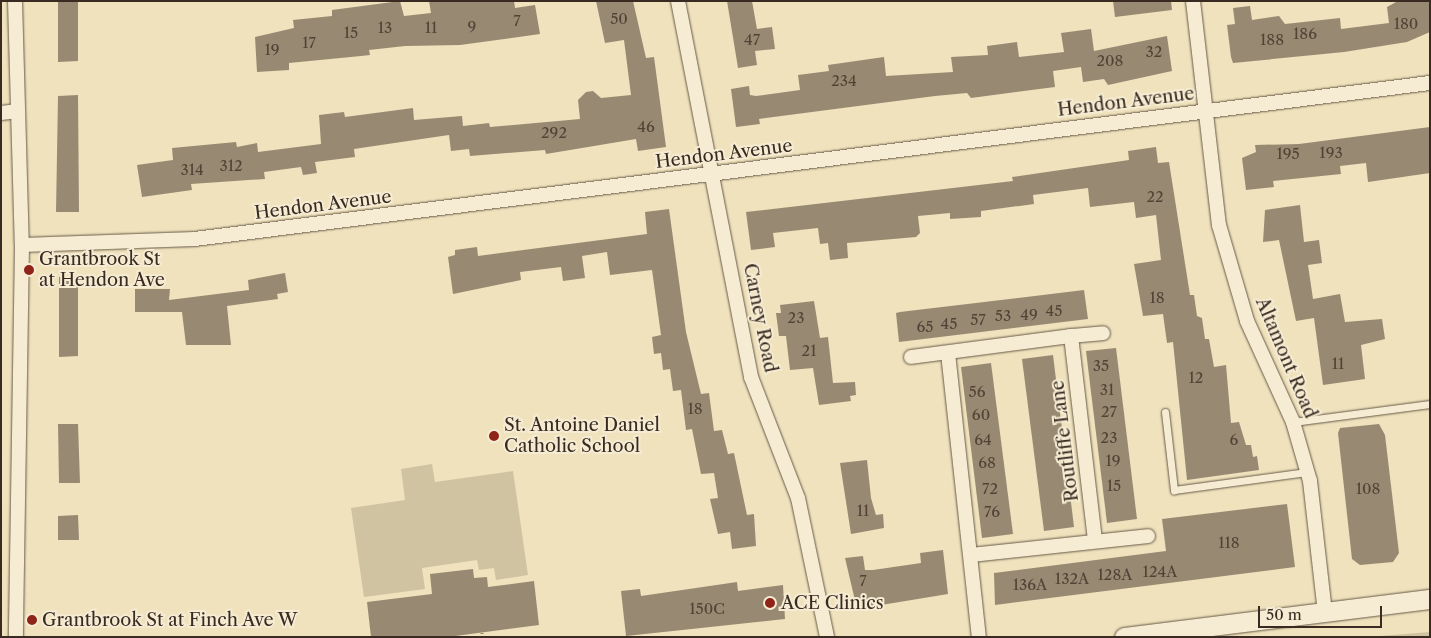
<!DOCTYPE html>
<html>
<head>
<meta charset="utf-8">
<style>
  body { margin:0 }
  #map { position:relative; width:1431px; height:638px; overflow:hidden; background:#efe2bc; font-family:"Libre Caslon Text",serif }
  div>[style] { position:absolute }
  .green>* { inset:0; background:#d0c3a2 }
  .building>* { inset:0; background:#988a72 }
  .path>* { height:3px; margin-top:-1.5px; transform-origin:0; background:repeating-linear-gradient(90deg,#3a2b22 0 1px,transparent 0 3.5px) }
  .roads { filter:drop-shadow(0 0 1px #675948) drop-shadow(0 0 1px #675948) }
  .service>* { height:7px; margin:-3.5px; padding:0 3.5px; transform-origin:3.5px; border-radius:3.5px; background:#f5ecd3 }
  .minor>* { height:14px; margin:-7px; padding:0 7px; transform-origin:7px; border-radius:7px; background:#f5ecd3 }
  .secondary>* { height:19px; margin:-9.5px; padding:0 9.5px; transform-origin:9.5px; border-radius:9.5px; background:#f5ecd3 }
  .dots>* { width:14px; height:14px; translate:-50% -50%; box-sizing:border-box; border:2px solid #f5ecd3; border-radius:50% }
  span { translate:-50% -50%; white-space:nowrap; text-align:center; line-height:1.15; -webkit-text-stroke:4px #f5ecd3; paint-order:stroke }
  .number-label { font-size:15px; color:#524336 }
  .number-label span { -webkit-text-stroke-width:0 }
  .street-label { font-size:18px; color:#3a2b22 }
  .poi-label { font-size:18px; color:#3a2b22 }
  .left { translate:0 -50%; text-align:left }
  .frame { position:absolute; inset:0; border:2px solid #3a2b22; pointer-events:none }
  .scale { position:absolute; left:1258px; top:606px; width:124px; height:22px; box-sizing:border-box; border:2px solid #3a2b22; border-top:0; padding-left:6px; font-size:15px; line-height:18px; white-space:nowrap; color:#3a2b22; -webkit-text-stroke:4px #f5ecd3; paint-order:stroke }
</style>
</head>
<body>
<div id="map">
  <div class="green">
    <div style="clip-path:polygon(432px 464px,435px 482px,513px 471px,528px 575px,496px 580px,494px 568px,479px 570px,477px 560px,422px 568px,425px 589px,364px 597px,351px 508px,405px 500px,401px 469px)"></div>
    <div style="clip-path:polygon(1430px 632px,1430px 637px,1367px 637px)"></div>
  </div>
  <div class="building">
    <div style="clip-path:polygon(400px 1px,404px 16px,431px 13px,429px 1px,514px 1px,515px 8px,535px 5px,540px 34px,460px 45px,405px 46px,369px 50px,370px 55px,361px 56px,289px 63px,289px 70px,257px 72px,255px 37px,294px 28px,293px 20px,332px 16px,332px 10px)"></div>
    <div style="clip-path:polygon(596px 1px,633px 1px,646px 58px,654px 57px,666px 147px,638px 151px,636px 139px,546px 154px,545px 150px,470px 156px,469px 149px,451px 151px,449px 135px,442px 136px,354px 149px,355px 157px,315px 162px,317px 173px,303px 175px,301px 167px,264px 172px,265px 179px,191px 184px,192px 190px,142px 197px,137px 165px,173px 160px,172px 148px,236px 142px,237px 147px,257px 143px,258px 152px,321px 144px,319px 115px,344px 112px,345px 117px,413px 108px,414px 120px,462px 116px,463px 126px,489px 123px,490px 127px,580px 119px,578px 100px,586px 92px,593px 91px,601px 98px,631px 95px,624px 40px,605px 43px)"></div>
    <div style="clip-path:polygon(727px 1px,752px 1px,757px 29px,772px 27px,775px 49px,755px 51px,757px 65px,738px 68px)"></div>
    <div style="clip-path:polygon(1113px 1px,1171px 1px,1172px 10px,1115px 17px)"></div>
    <div style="clip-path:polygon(1398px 1px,1430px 1px,1430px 32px,1407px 42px,1344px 52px,1233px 63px,1231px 57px,1227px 25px,1235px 24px,1233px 8px,1250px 6px,1252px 20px,1279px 16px,1285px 24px,1340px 18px,1341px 29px,1389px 23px,1387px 7px)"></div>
    <div style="clip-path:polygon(58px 2px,78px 2px,78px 61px,58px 62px)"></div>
    <div style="clip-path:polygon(1091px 29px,1094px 51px,1167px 36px,1172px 71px,1108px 85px,1104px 79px,1083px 82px,1081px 67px,1053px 71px,1055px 87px,971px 98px,967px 93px,935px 96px,759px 119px,760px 124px,736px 127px,731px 89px,749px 86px,750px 95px,756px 96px,800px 90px,798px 75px,829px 71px,828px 65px,884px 57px,886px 76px,953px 72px,951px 57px,988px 55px,987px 46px,1017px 42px,1019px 57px,1064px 52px,1061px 33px)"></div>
    <div style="clip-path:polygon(78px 95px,79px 212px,56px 212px,58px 96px)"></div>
    <div style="clip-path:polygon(1430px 127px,1430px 173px,1368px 182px,1366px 163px,1340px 166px,1341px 174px,1273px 181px,1274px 187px,1246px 190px,1242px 158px,1256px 152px,1255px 145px,1299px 144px)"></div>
    <div style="clip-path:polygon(1156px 147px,1158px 163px,1169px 162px,1190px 295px,1194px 295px,1197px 316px,1202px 318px,1205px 339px,1209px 339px,1214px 367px,1226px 365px,1231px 423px,1239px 422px,1246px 445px,1251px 445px,1253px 457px,1257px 456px,1259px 470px,1187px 480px,1173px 342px,1167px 343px,1163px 314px,1143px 316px,1134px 264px,1161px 260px,1156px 215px,1136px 218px,1134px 202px,1090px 207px,1088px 188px,1033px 195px,1034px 204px,981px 211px,981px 217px,950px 219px,950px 213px,918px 216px,920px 233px,916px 237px,847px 243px,848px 258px,830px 260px,828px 243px,820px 244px,818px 228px,773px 233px,775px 247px,751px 250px,746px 212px,1013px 181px,1012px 177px,1129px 160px,1128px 151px)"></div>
    <div style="clip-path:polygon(1300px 205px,1304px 242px,1319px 240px,1322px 263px,1308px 265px,1313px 299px,1340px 294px,1345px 322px,1382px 319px,1385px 339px,1361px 345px,1365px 379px,1323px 385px,1314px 318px,1296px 321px,1279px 240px,1263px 242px,1265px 210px)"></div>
    <div style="clip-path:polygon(669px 209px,686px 332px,701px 394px,709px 393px,714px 431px,722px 430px,728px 454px,734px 453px,747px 515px,754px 514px,756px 546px,732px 549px,730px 532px,718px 534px,710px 499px,718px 498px,714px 473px,701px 474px,692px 429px,686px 430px,681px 390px,673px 391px,670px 369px,663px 370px,661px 353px,654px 354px,652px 337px,661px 335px,652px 270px,610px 275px,607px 252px,582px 256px,585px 278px,563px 281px,561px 267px,520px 272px,521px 280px,453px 294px,448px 257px,455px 255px,455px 250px,477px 247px,478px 256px,647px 234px,645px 212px)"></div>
    <div style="clip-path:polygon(285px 273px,288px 292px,277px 294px,278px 299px,227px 306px,231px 345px,186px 345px,182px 312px,135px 312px,135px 289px,170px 289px,169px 300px,249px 290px,248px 280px)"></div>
    <div style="clip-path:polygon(78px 276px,78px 356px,59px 357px,59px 277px)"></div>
    <div style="clip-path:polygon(1084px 290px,1088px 319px,899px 342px,896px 313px,900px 312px)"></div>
    <div style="clip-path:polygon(814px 301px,820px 338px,828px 337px,833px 383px,855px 382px,856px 395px,850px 396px,851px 401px,819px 405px,813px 368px,790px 370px,786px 336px,779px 336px,776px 313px,781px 313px,780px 305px)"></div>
    <div style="clip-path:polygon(1116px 348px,1137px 519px,1107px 523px,1086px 351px)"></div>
    <div style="clip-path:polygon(1053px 355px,1074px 527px,1044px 531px,1022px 359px)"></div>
    <div style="clip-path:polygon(991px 363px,1013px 534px,982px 538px,961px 367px)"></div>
    <div style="clip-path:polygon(58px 424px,78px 424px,80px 483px,59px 483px)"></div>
    <div style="clip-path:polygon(1379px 424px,1385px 435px,1399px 553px,1393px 562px,1360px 565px,1352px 559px,1338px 433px,1340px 428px)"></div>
    <div style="clip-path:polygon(867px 460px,871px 498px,876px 515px,883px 514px,884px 528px,851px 534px,840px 463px)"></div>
    <div style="clip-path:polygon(1287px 504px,1295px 567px,995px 605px,994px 573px,1166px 551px,1162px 519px)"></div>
    <div style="clip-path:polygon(78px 515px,79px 540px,58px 540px,58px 516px)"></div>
    <div style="clip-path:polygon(943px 550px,948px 594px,857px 609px,845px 558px,863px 556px,865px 570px,873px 570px,921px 563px,920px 553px)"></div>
    <div style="clip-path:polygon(473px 569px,474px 578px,487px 577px,488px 587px,534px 581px,539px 625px,448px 637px,371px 637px,367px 602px,432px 594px,430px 574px)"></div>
    <div style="clip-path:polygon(737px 582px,738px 591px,783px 585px,785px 619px,626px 636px,621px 591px,640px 589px,641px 596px)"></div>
  </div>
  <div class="path">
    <div style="left:482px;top:633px;width:4px;rotate:90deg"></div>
  </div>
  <div class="roads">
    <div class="service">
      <div style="left:1165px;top:412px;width:79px;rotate:83.4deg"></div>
      <div style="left:1174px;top:490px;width:134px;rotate:-7.7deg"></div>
      <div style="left:1293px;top:422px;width:138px;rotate:-7.5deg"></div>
    </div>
    <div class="minor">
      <div style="left:15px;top:1px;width:244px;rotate:88.4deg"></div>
      <div style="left:22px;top:245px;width:392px;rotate:90.9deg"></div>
      <div style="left:678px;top:1px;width:383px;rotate:79deg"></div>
      <div style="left:751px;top:377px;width:130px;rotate:68.8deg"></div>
      <div style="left:798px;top:498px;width:142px;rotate:78.2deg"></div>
      <div style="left:1193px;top:1px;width:226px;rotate:83.4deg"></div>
      <div style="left:1219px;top:225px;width:100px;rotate:73.7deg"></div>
      <div style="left:1247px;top:321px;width:111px;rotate:65.5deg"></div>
      <div style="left:1293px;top:422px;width:61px;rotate:73.9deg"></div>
      <div style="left:1310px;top:481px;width:132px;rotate:83.5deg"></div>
      <div style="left:1px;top:113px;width:17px;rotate:-7deg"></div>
      <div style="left:22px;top:245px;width:173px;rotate:-2deg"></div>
      <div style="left:195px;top:239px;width:1245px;rotate:-7.2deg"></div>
      <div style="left:1071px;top:336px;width:32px;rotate:-5deg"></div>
      <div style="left:948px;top:353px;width:286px;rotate:83.8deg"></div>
      <div style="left:911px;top:357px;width:161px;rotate:-7.5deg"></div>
      <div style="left:1071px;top:336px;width:206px;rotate:83.3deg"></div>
      <div style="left:971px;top:555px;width:178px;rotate:-6.1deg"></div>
    </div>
    <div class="secondary">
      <div style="left:1124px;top:637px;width:308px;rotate:-7.1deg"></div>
    </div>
  </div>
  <div class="dots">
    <div style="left:29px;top:270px;background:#8f2418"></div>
    <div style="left:494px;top:436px;background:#8f2418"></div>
    <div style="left:770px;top:603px;background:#8f2418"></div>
    <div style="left:32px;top:620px;background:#8f2418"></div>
  </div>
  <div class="number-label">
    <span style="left:619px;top:19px">50</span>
    <span style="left:517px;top:21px">7</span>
    <span style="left:1406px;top:24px">180</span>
    <span style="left:472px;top:27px">9</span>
    <span style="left:385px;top:28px">13</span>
    <span style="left:431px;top:28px">11</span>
    <span style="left:351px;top:33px">15</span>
    <span style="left:1305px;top:34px">186</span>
    <span style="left:752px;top:40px">47</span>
    <span style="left:1272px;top:40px">188</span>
    <span style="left:309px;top:43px">17</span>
    <span style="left:272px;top:50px">19</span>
    <span style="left:1154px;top:52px">32</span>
    <span style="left:1110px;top:61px">208</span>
    <span style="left:844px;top:81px">234</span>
    <span style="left:646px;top:127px">46</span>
    <span style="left:554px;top:133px">292</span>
    <span style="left:1331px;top:153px">193</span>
    <span style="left:1288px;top:154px">195</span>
    <span style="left:231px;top:166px">312</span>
    <span style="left:192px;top:170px">314</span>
    <span style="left:1155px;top:197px">22</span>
    <span style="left:1157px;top:298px">18</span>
    <span style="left:1054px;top:311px">45</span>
    <span style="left:1029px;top:315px">49</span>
    <span style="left:1003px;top:316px">53</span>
    <span style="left:796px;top:318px">23</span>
    <span style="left:978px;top:320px">57</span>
    <span style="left:949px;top:324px">45</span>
    <span style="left:925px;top:327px">65</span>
    <span style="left:809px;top:351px">21</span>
    <span style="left:1338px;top:364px">11</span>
    <span style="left:1101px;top:366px">35</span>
    <span style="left:1196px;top:378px">12</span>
    <span style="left:1107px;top:390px">31</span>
    <span style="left:977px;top:392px">56</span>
    <span style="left:695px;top:409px">18</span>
    <span style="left:1109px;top:412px">27</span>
    <span style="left:981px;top:415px">60</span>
    <span style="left:1109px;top:438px">23</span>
    <span style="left:983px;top:440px">64</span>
    <span style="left:1234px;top:440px">6</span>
    <span style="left:1113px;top:461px">19</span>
    <span style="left:987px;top:463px">68</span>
    <span style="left:1114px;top:486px">15</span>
    <span style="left:990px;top:489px">72</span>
    <span style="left:1368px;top:489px">108</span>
    <span style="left:863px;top:511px">11</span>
    <span style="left:992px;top:512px">76</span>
    <span style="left:1229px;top:543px">118</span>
    <span style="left:1160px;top:572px">124A</span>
    <span style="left:1115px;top:575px">128A</span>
    <span style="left:1072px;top:579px">132A</span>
    <span style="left:863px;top:581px">7</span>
    <span style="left:1030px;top:585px">136A</span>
    <span style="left:707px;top:609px">150C</span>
  </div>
  <div class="street-label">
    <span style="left:1126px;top:102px;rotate:-7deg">Hendon Avenue</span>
    <span style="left:724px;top:154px;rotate:-7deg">Hendon Avenue</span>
    <span style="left:323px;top:205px;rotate:-7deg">Hendon Avenue</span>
    <span style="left:760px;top:318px;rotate:79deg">Carney Road</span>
    <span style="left:1286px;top:358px;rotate:67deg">Altamont Road</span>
    <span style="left:1065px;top:441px;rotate:-97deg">Routliffe Lane</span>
  </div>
  <div class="poi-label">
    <span class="left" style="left:39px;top:270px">Grantbrook St<br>at Hendon Ave</span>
    <span class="left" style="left:504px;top:436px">St. Antoine Daniel<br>Catholic School</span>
    <span class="left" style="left:781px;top:603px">ACE Clinics</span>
    <span class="left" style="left:42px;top:620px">Grantbrook St at Finch Ave W</span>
  </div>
  <div class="frame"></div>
  <div class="scale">50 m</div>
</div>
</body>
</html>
